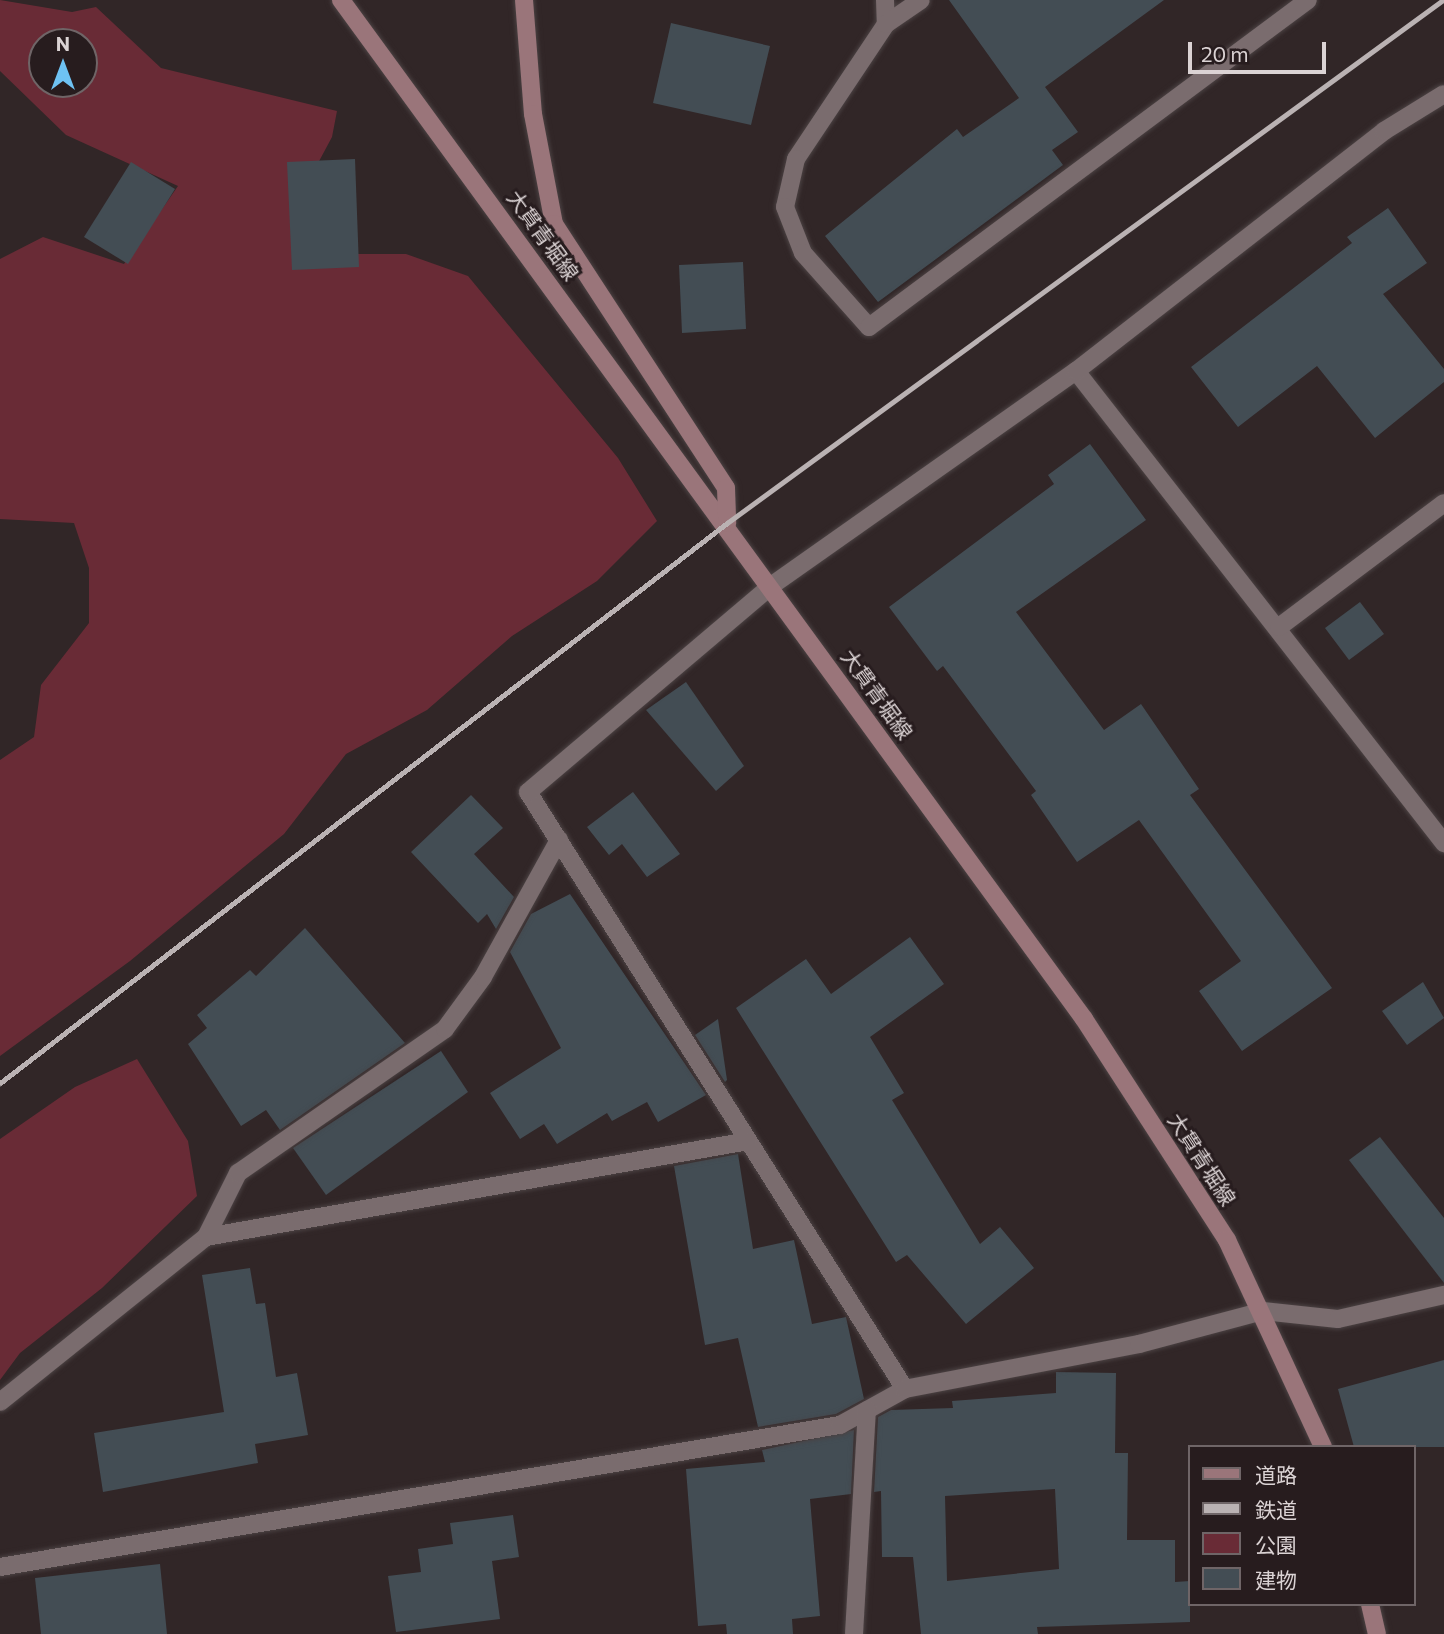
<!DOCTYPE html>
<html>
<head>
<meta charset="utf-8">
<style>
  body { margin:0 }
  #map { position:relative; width:1444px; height:1634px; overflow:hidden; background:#312627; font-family:Commissioner,"Noto Sans JP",sans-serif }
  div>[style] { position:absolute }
  .green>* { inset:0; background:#692b36 }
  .building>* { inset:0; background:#434d54 }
  .roads { filter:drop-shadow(0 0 2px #4b4243) drop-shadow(0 0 2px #4b4243) }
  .street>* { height:18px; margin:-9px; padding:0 9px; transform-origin:9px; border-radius:9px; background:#7a6c6e }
  .secondary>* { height:18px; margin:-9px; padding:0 9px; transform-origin:9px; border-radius:9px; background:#9a757a }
  .rail>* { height:5px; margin:-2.5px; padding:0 2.5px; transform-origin:2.5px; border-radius:2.5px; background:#bab2b3 }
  span { translate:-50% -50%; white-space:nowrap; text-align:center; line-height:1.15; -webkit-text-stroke:6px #271c1e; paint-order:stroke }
  .street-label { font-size:21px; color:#dbd3d4 }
  .legend { position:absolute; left:1188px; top:1445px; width:228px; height:161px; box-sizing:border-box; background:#271c1e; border:2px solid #6f6567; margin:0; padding:9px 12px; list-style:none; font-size:21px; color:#dbd3d4 }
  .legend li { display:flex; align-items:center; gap:14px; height:35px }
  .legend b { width:35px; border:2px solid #6f6567 }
  .north { position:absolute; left:28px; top:28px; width:70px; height:70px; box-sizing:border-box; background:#271c1e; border:2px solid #6f6567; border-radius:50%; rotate:0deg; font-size:19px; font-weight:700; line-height:28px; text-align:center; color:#dbd3d4 }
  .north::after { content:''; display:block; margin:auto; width:24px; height:32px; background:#6ec2f3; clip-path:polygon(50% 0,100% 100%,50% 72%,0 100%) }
  .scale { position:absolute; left:1188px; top:42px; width:138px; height:32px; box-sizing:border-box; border:4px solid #dbd3d4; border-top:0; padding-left:9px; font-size:21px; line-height:24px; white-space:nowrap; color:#dbd3d4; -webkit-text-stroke:5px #271c1e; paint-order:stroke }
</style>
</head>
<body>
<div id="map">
  <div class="green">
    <div style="clip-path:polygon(evenodd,0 0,72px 12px,96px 7px,161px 68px,337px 111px,332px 137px,302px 193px,331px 254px,406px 254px,468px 276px,618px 458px,657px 521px,597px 581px,512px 636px,427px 710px,346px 754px,284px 834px,130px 961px,0 1056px,0 760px,34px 737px,41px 685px,89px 623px,89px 568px,74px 523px,0 519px,0 259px,43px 237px,124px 264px,178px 186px,66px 135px,0 71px,0 0,42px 42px,84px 42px,84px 84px,42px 84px,42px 42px)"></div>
    <div style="clip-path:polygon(137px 1059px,188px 1141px,197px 1196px,102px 1288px,20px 1353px,0 1380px,0 1139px,75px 1087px)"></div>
  </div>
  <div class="building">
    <div style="clip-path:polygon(949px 0,1164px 0,1045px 87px,1078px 132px,1052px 150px,1063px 165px,878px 302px,825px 236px,957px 129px,963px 137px,1019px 98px)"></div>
    <div style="clip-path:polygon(671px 23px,770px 46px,751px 125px,653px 103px)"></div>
    <div style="clip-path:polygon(355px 159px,359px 267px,292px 270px,287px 162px)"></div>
    <div style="clip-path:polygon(131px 162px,175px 189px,128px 264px,84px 237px)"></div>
    <div style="clip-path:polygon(1388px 208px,1427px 263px,1383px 294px,1444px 369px,1444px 382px,1375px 438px,1317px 366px,1238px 427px,1191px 367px,1352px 243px,1347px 237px)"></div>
    <div style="clip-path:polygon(743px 262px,746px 329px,682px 333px,679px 265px)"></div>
    <div style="clip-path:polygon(1090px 444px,1146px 520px,1016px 612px,1104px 730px,1141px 704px,1199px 789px,1190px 795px,1332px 988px,1242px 1051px,1199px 991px,1241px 961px,1139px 820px,1077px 862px,1031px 795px,1036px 791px,943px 666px,937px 671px,889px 607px,1054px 484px,1048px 475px)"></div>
    <div style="clip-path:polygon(1360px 602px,1384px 634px,1349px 660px,1325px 628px)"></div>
    <div style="clip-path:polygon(686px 682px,744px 766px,716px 791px,646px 710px)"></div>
    <div style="clip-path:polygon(633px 792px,680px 854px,647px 877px,622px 844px,609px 855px,587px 827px)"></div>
    <div style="clip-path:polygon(471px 795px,503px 828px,474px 854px,514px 897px,496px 929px,487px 914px,478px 923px,411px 852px)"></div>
    <div style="clip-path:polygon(570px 894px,706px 1095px,658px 1122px,647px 1102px,612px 1121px,607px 1113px,557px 1144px,544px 1124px,520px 1139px,490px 1093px,561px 1048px,510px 952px,531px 914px)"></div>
    <div style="clip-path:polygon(305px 928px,405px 1043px,280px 1130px,266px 1110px,241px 1126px,188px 1044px,207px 1028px,197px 1015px,250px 970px,256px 976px)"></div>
    <div style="clip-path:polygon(910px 937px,944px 984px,870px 1037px,904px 1093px,892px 1100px,980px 1244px,1000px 1227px,1034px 1268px,966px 1324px,907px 1255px,896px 1262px,736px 1008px,806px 959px,831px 994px)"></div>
    <div style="clip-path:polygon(1423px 982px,1444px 1018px,1407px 1045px,1382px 1011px)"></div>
    <div style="clip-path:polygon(718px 1019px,727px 1080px,725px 1082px,695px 1035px)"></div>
    <div style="clip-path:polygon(441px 1051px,468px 1092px,326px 1195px,293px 1148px)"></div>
    <div style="clip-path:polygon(1380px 1137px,1444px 1218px,1444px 1283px,1349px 1160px)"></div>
    <div style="clip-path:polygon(738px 1154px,753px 1249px,794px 1240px,812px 1324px,846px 1317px,864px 1399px,836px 1414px,758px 1427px,738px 1338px,705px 1345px,674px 1166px)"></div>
    <div style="clip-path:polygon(250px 1268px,256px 1304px,265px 1303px,276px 1377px,297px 1373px,308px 1435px,255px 1444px,258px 1463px,103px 1492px,94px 1433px,224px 1412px,202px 1275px)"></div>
    <div style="clip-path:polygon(1444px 1360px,1444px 1447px,1354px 1447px,1338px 1389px)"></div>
    <div style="clip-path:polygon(evenodd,1056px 1372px,1116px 1373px,1115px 1453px,1128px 1453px,1127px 1540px,1175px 1540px,1175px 1582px,1190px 1581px,1190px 1622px,1037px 1627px,1038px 1634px,921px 1634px,913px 1557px,882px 1557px,881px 1491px,874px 1492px,878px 1417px,891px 1410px,953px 1408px,952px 1401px,1056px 1393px,1056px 1372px,1055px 1489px,1059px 1569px,947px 1581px,945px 1496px,1055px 1489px)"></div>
    <div style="clip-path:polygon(854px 1430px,851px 1494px,810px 1499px,820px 1616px,792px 1619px,793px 1634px,727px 1634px,726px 1624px,698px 1626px,686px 1469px,765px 1462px,762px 1450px)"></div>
    <div style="clip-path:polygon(513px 1515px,519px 1557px,492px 1561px,500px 1619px,396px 1632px,388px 1576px,421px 1572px,418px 1549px,453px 1544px,450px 1523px)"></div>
    <div style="clip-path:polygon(160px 1564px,167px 1634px,41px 1634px,35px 1578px)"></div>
  </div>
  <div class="roads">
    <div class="street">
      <div style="left:885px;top:0;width:24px;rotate:88deg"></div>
      <div style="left:886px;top:24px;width:162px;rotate:123.7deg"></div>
      <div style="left:796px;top:159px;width:49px;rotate:102.9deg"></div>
      <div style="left:785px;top:207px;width:49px;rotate:68.6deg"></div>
      <div style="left:803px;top:253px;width:99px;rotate:48.3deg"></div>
      <div style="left:869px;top:327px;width:547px;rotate:-36.68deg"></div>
      <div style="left:886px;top:24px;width:42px;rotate:-34.4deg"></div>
      <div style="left:1076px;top:371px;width:599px;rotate:52.06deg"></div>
      <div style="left:1279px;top:627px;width:206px;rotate:-36.9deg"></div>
      <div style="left:206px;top:1237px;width:72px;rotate:-63.4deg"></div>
      <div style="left:238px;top:1173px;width:252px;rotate:-34.8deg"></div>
      <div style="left:445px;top:1029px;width:64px;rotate:-53.8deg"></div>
      <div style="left:483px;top:977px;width:157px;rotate:-61deg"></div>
      <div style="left:905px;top:1389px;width:706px;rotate:-122.27deg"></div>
      <div style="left:528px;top:792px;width:319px;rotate:-40.3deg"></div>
      <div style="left:771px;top:586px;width:373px;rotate:-35.2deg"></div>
      <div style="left:1076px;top:371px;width:390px;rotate:-37.9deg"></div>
      <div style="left:1384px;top:131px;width:70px;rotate:-31.7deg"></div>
      <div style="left:0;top:1402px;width:264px;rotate:-38.7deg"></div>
      <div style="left:206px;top:1237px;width:550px;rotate:-10.04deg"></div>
      <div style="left:0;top:1567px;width:852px;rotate:-9.6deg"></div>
      <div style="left:840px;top:1425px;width:74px;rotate:-29deg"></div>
      <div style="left:905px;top:1389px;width:238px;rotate:-10.9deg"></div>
      <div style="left:1139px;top:1344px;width:128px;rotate:-14.9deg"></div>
      <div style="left:1263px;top:1311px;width:75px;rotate:6.1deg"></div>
      <div style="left:1338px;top:1319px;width:109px;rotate:-12.8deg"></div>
      <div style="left:854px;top:1634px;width:224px;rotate:-86.7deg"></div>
    </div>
    <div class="secondary">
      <div style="left:341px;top:0;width:1261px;rotate:53.9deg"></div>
      <div style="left:1084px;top:1019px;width:263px;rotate:57.1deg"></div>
      <div style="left:1227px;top:1240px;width:228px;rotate:65.1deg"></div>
      <div style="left:524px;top:0;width:114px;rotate:85.5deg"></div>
      <div style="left:533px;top:114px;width:112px;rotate:79.2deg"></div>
      <div style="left:554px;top:224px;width:315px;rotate:56.9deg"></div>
      <div style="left:726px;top:488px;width:35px;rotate:88deg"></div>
      <div style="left:1370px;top:1604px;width:31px;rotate:77deg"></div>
    </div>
  </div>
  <div class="rail">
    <div style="left:0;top:1083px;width:918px;rotate:-37.61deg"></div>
    <div style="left:727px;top:523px;width:887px;rotate:-36.15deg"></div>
  </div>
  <div class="street-label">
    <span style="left:543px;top:235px;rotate:54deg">大貫青堀線</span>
    <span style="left:877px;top:694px;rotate:54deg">大貫青堀線</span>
    <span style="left:1202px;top:1159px;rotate:57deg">大貫青堀線</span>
  </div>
  <ul class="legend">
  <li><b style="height:9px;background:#9a757a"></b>道路</li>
  <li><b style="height:9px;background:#bab2b3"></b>鉄道</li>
  <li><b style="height:19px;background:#692b36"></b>公園</li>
  <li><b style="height:19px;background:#434d54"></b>建物</li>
  </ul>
  <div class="north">N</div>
  <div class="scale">20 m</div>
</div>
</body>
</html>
